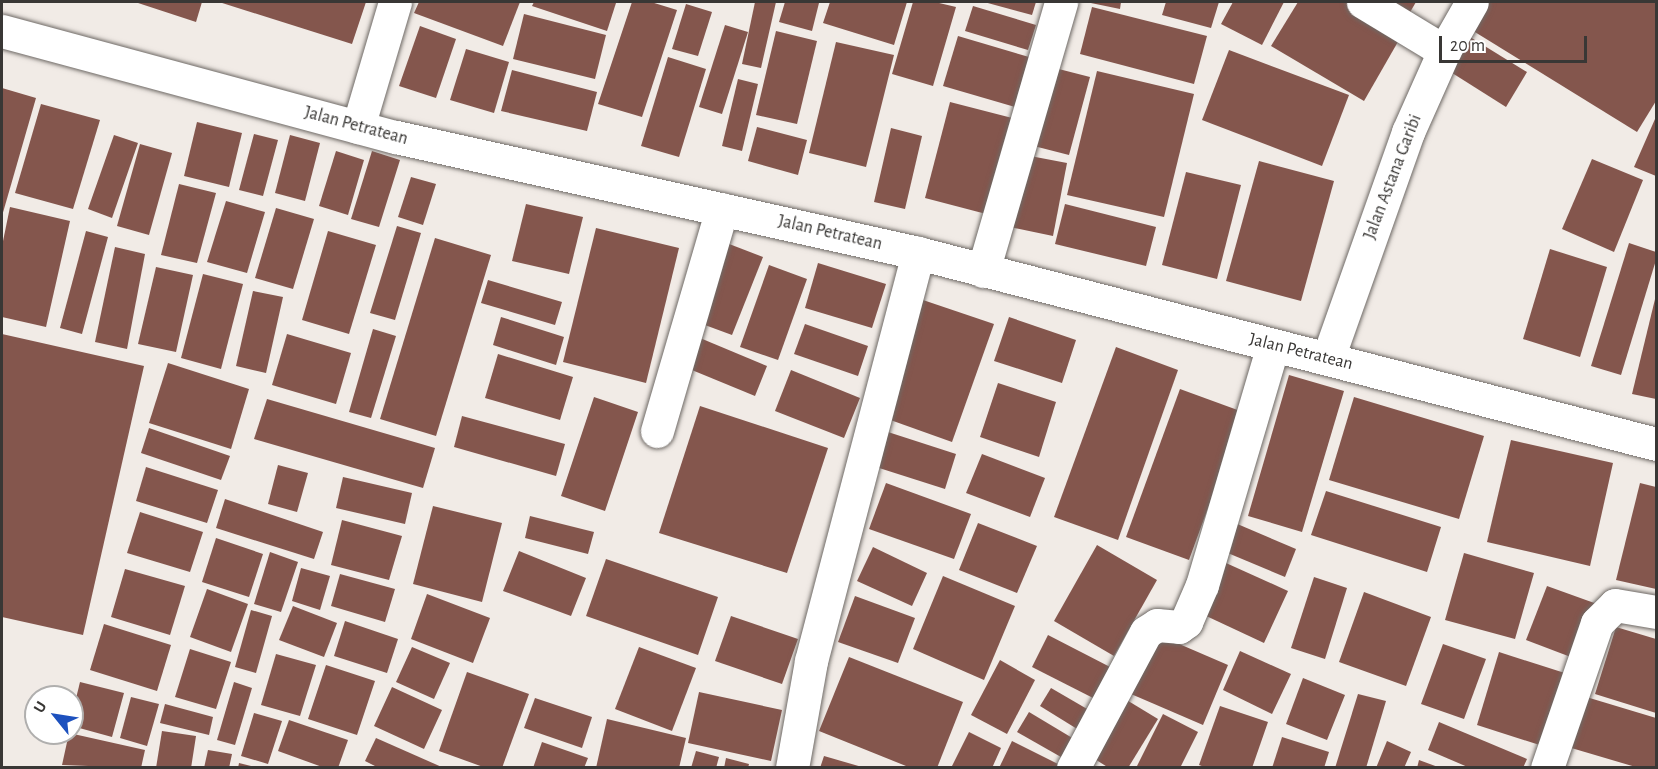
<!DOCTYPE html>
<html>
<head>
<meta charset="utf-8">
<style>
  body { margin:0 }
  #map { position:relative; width:1658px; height:769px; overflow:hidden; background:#f1ebe6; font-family:"Alegreya Sans",sans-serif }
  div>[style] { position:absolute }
  .building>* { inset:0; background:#84564d }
  .roads { filter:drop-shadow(0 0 2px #6e6965) drop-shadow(0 0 2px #6e6965) }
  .minor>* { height:33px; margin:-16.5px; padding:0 16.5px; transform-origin:16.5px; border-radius:16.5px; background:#fff }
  span { translate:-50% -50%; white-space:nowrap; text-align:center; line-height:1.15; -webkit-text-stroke:6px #fff; paint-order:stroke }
  .street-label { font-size:18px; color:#393735 }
  .frame { position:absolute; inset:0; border:3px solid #393735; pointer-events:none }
  .north { position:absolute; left:24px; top:685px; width:60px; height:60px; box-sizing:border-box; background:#fff; border:2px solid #b0afae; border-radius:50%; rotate:300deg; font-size:16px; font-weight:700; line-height:24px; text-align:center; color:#393735 }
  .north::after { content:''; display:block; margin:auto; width:21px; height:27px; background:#1d51be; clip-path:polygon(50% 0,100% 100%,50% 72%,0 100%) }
  .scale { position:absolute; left:1439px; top:36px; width:148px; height:27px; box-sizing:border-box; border:3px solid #393735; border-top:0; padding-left:8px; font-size:18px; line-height:21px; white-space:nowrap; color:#393735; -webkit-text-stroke:4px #fff; paint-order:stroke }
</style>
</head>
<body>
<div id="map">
  <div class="building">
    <div style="clip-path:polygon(135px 2px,202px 2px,196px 22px)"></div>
    <div style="clip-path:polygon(219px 2px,366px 2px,352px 44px)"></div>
    <div style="clip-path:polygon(419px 2px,520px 2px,503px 46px,414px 13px)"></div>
    <div style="clip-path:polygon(534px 2px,610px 2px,616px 3px,607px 31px,532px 6px)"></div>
    <div style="clip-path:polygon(632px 2px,651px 2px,677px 10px,642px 117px,598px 104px)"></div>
    <div style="clip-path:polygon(755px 2px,776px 2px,761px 68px,742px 64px)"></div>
    <div style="clip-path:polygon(785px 2px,819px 3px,812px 31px,779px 22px)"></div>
    <div style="clip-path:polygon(830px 2px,907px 2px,894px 45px,823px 23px)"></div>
    <div style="clip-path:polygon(913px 2px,935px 2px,956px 7px,933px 86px,892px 74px)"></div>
    <div style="clip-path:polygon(984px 2px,1036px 2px,1032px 15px)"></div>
    <div style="clip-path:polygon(1086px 2px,1121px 2px,1120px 9px)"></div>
    <div style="clip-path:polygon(1166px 2px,1219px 2px,1211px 28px,1162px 15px)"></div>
    <div style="clip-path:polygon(1233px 2px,1284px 2px,1262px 45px,1221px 24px)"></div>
    <div style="clip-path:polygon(1298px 2px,1349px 2px,1403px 33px,1364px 101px,1271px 46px)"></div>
    <div style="clip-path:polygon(1387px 2px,1416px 2px,1409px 14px)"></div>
    <div style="clip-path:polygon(1487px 2px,1656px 2px,1656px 101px,1637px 132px,1470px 29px)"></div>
    <div style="clip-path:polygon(686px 4px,712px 12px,698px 56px,672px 49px)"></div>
    <div style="clip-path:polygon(973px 6px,1036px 25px,1028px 50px,965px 31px)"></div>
    <div style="clip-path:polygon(1092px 7px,1207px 36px,1194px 84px,1080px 54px)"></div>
    <div style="clip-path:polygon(524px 14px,606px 35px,595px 79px,513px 59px)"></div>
    <div style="clip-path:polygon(725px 25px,748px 32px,722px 114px,699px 107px)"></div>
    <div style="clip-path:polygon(420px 26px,456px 39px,436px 98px,399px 86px)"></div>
    <div style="clip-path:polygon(776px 31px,817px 41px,797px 124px,756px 115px)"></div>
    <div style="clip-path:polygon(958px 36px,1029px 57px,1015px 107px,943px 86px)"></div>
    <div style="clip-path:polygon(1470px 37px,1527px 72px,1506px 107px,1449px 71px)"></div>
    <div style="clip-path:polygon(836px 42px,894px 55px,866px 167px,809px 153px)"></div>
    <div style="clip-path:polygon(466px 49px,509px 62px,494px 113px,450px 100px)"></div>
    <div style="clip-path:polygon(1229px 50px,1349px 95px,1322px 166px,1202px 120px)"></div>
    <div style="clip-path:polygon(668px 57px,706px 69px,679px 157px,641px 146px)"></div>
    <div style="clip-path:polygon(1047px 66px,1090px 77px,1069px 155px,1026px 144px)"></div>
    <div style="clip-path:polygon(512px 70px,597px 92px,587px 131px,501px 111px)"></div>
    <div style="clip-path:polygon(1097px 71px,1194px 94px,1164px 217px,1067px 195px)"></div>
    <div style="clip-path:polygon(738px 79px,758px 84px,742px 151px,722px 146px)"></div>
    <div style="clip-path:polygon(2px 88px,36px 98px,2px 216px)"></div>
    <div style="clip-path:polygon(950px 102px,1016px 119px,990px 215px,925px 198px)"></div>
    <div style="clip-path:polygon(41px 104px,100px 120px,73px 209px,15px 193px)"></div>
    <div style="clip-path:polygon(1655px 119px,1656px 120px,1656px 176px,1634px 167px)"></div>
    <div style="clip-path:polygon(197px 122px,242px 133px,229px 187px,184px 176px)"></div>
    <div style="clip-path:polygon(757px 127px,807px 140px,798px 175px,748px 161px)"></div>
    <div style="clip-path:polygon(891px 128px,922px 136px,905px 209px,874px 202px)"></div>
    <div style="clip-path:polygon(254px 134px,278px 140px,263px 196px,239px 190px)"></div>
    <div style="clip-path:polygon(114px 135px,138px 143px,112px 218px,88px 209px)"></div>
    <div style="clip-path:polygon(290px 135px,320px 143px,305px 201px,275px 193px)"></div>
    <div style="clip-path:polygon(140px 144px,172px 153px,149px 235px,117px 226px)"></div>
    <div style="clip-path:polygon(336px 151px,364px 160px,348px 215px,319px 206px)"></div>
    <div style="clip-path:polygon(372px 151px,400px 160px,379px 227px,351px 219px)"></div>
    <div style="clip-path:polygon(1025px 155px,1067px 163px,1053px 236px,1010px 227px)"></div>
    <div style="clip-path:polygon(1592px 159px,1643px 180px,1614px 252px,1562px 229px)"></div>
    <div style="clip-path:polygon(1259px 161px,1334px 181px,1301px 301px,1226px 281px)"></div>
    <div style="clip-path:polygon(1186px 172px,1241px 185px,1217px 279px,1162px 265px)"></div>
    <div style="clip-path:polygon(411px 177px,436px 184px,423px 225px,398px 217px)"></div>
    <div style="clip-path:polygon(179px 184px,216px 193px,197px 263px,161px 255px)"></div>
    <div style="clip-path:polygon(226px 201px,265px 212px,247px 273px,207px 262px)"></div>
    <div style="clip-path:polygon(526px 204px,583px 217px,569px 274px,512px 261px)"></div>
    <div style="clip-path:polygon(1065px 204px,1156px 227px,1146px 266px,1055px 244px)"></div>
    <div style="clip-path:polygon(10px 207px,70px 221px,46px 327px,2px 317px,2px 246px)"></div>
    <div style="clip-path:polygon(276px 208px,314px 219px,293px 289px,255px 278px)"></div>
    <div style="clip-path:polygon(397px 226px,421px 233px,395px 320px,370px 313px)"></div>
    <div style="clip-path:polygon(596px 228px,679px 248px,646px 383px,563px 362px)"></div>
    <div style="clip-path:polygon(86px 231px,108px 237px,82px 334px,60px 328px)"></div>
    <div style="clip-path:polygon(328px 231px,376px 245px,349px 334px,302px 320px)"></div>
    <div style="clip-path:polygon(435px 238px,491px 255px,436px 436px,380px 419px)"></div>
    <div style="clip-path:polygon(724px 242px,763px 257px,732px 335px,694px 321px)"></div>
    <div style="clip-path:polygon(1629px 243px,1656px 252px,1656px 260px,1621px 375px,1591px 366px)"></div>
    <div style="clip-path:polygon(115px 247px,145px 254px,127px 349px,95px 342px)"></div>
    <div style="clip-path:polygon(1550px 249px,1607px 267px,1580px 357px,1523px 339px)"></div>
    <div style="clip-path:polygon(818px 263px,886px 284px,872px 328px,805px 308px)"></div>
    <div style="clip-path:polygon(769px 265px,807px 279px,778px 360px,740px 347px)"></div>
    <div style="clip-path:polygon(156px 267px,193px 275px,176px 352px,138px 344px)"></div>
    <div style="clip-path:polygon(203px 274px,243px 284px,221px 369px,181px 358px)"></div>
    <div style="clip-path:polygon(488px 280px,562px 302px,555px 325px,481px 303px)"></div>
    <div style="clip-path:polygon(253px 291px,283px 297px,266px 373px,236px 366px)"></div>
    <div style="clip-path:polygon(1656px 295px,1656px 399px,1632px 394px)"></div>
    <div style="clip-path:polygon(923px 300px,994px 324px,952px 442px,882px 417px)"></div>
    <div style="clip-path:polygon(501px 317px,564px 337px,556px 365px,493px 345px)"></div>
    <div style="clip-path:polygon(1009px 317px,1076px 340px,1062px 383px,994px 361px)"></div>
    <div style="clip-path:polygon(805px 324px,868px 346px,858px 376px,794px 354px)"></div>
    <div style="clip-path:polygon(373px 329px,396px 336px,371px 418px,349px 412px)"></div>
    <div style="clip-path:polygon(2px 334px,144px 366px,83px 635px,2px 617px)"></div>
    <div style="clip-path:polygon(287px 334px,351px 353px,336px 404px,272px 385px)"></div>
    <div style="clip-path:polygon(700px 338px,767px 366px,755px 396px,687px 368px)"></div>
    <div style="clip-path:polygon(1116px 347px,1178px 370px,1118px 540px,1054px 517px)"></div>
    <div style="clip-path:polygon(498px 354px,573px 377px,560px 420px,485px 398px)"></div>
    <div style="clip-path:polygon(168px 363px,249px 389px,231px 449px,149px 423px)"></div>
    <div style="clip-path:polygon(791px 370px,860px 398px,844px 438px,775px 411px)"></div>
    <div style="clip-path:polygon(1289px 375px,1344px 391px,1302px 532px,1248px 516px)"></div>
    <div style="clip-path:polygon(998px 383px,1056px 402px,1039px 457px,980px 437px)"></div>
    <div style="clip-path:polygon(1180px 389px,1243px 412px,1189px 560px,1126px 537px)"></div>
    <div style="clip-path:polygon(594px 397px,638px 412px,605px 511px,561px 496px)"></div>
    <div style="clip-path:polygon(1354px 397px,1484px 436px,1459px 519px,1329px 480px)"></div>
    <div style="clip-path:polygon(267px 399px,435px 448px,423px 488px,254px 439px)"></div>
    <div style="clip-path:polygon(700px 406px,828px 448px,787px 573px,659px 533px)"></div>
    <div style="clip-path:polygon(462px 416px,565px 444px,556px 476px,454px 447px)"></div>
    <div style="clip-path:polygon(149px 428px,230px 456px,221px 480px,141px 453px)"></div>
    <div style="clip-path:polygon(888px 432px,956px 454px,945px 489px,876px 467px)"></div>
    <div style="clip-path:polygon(1511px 440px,1613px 463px,1590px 566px,1487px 542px)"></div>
    <div style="clip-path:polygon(982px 454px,1045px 478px,1030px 517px,966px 493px)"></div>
    <div style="clip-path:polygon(278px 465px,308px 473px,297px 512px,268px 504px)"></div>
    <div style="clip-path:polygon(146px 467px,218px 490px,207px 523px,136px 501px)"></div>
    <div style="clip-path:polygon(343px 477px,412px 493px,405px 524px,336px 508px)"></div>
    <div style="clip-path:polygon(886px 483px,971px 514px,954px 559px,869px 529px)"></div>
    <div style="clip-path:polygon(1640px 483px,1656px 487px,1656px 589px,1616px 580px)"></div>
    <div style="clip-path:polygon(1326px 491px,1441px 527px,1427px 572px,1311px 535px)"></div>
    <div style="clip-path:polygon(225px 499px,323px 532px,314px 559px,216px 528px)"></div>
    <div style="clip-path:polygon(433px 506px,502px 523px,482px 602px,413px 584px)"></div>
    <div style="clip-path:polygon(140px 512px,203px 532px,190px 572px,127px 553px)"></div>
    <div style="clip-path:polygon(530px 516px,594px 532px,588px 554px,525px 538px)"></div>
    <div style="clip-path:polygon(342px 520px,402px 536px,389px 580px,331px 565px)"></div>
    <div style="clip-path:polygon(978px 523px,1037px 546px,1017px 593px,959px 570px)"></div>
    <div style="clip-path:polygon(1235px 523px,1296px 549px,1285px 577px,1223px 551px)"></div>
    <div style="clip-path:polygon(216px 538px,263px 554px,249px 597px,202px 582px)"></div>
    <div style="clip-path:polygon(1097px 545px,1157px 580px,1114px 656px,1054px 621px)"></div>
    <div style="clip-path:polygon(873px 547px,927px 573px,912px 606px,857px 581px)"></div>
    <div style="clip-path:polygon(519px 551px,586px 578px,571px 616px,503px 591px)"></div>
    <div style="clip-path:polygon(270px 552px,298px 562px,281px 612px,254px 604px)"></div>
    <div style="clip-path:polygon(1464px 553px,1534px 573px,1515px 639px,1445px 620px)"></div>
    <div style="clip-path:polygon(606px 559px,718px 597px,698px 655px,586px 616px)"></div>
    <div style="clip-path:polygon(1226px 563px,1288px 591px,1264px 643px,1202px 614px)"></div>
    <div style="clip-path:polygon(301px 568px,330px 576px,320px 610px,292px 601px)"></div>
    <div style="clip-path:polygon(125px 569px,185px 586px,170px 635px,111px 617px)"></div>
    <div style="clip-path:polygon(340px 574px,395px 589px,385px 622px,331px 606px)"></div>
    <div style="clip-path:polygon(943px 576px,1015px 606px,984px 680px,913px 649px)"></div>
    <div style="clip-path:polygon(1314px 577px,1347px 588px,1325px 659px,1291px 648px)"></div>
    <div style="clip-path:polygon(1547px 586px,1597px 604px,1576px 659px,1526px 640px)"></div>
    <div style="clip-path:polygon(207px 589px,248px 604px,231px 652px,190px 637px)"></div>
    <div style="clip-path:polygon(1364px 592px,1431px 617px,1406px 686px,1339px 662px)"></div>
    <div style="clip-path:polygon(427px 594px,490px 618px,473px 663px,411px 639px)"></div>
    <div style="clip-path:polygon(855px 596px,915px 618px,898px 663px,838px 642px)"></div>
    <div style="clip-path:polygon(293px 606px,337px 623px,324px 657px,279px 640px)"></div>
    <div style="clip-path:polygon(251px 610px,272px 616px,256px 673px,235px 667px)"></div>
    <div style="clip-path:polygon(731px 616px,798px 639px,782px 684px,715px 661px)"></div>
    <div style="clip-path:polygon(345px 621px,398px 639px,387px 673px,334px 656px)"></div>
    <div style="clip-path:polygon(104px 624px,171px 645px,157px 691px,90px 670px)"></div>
    <div style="clip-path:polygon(1616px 627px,1656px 639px,1656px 713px,1595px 694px)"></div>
    <div style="clip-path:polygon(1156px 634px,1228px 665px,1203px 725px,1131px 694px)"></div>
    <div style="clip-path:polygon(1048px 635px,1112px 668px,1095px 699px,1032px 667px)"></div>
    <div style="clip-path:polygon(1443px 644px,1486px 659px,1464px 719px,1421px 704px)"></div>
    <div style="clip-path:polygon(412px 647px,450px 663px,434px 699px,396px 682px)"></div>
    <div style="clip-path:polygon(639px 647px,696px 668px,672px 731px,615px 709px)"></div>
    <div style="clip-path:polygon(190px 649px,231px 662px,216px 709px,175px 697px)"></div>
    <div style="clip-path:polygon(1240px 651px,1291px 674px,1272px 714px,1223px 690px)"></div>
    <div style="clip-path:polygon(1499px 652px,1571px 675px,1549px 748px,1477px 725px)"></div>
    <div style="clip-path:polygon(276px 654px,316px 665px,300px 716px,261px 705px)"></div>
    <div style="clip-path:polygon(849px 657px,963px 702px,937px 768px,911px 768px,819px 731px)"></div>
    <div style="clip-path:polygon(1000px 660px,1035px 680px,1007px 734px,971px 715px)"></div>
    <div style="clip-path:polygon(326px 665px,375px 681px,357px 735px,308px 719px)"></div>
    <div style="clip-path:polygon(467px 672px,529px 694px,502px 768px,486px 768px,439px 751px)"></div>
    <div style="clip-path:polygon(1303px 678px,1345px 695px,1327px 740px,1286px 724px)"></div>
    <div style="clip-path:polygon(80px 682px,124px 693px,112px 737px,72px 726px,72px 715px)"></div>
    <div style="clip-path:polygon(234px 682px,252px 688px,235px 745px,217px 740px)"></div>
    <div style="clip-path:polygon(392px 687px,442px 710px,424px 749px,374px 726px)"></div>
    <div style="clip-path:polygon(1051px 688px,1094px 713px,1082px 732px,1040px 706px)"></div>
    <div style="clip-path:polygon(699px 692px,782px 710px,771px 761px,688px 743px)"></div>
    <div style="clip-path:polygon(1358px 694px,1386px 701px,1366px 768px,1335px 768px)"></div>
    <div style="clip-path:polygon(1583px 696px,1656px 718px,1656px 768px,1639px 768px,1568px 747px)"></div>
    <div style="clip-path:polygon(131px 697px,159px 704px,147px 746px,120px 738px)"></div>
    <div style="clip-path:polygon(535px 698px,592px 717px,582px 748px,524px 728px)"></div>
    <div style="clip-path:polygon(1125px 699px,1158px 719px,1128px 768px,1109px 768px,1090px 756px)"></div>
    <div style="clip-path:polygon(165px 704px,213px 717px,209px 735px,160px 723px)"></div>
    <div style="clip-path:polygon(1220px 706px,1268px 722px,1252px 768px,1207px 768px,1199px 765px)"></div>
    <div style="clip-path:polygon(1029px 712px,1079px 742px,1068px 761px,1017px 732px)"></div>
    <div style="clip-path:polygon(254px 713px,282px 721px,268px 764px,241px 756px)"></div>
    <div style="clip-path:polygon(1163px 714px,1198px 732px,1180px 768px,1136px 768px)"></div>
    <div style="clip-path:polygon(607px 719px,686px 738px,679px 768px,596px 768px)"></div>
    <div style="clip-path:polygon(289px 720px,348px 740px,338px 768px,325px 768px,278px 751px)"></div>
    <div style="clip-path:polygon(1439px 722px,1527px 759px,1523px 768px,1470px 768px,1428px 750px)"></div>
    <div style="clip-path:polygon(162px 731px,196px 736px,191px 768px,156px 768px)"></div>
    <div style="clip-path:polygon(969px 732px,1001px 748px,992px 768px,951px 768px)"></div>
    <div style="clip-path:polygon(69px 733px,145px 750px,141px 768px,62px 765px)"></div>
    <div style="clip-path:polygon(1282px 737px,1329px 752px,1324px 768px,1272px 768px)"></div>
    <div style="clip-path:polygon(376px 738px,444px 768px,379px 768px,365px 761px)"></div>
    <div style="clip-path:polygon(1012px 741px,1060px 765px,1059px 768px,999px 768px)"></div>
    <div style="clip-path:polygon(1387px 741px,1411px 752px,1404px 768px,1376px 768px)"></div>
    <div style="clip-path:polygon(542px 742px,588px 758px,584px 768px,533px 768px)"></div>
    <div style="clip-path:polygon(208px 750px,232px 754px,229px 768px,204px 768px)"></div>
    <div style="clip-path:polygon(696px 751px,719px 757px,716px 768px,691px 768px)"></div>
    <div style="clip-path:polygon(824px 756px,862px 767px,862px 768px,820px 768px)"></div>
    <div style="clip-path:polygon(726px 758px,749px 764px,748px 768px,724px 768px)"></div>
    <div style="clip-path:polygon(1419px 760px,1438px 767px,1438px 768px,1417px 768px)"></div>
    <div style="clip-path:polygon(239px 763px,255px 767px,255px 768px,238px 768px)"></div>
  </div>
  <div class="roads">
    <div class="minor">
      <div style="left:1363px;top:2px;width:95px;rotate:31.2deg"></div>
      <div style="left:2px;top:31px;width:408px;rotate:15.1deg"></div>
      <div style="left:396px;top:137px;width:535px;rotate:12.53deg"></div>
      <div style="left:918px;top:253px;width:762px;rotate:14.51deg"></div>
      <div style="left:358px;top:127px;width:130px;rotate:-73.5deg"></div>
      <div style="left:983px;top:271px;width:280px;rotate:-73.8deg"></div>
      <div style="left:1328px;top:358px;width:240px;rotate:-70.5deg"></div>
      <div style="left:1408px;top:132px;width:89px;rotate:-66deg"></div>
      <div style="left:1444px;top:51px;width:56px;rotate:-60.3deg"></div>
      <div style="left:657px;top:431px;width:231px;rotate:-73.7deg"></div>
      <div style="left:792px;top:768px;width:109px;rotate:-79.9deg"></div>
      <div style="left:811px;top:661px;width:422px;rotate:-75.3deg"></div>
      <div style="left:1073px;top:768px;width:154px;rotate:-61.8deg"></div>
      <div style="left:1146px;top:632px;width:13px;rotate:-32deg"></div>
      <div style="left:1157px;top:625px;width:22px;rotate:5deg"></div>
      <div style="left:1179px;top:627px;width:9px;rotate:-36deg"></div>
      <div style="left:1186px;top:622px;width:40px;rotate:-66.6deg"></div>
      <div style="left:1202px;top:585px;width:250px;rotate:-73.5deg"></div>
      <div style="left:1547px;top:768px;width:153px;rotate:-71deg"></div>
      <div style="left:1597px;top:623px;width:25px;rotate:-45deg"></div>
      <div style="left:1615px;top:605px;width:42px;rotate:9.7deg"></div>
    </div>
  </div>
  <div class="street-label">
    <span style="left:356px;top:126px;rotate:15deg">Jalan Petratean</span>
    <span style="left:1393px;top:177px;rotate:-69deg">Jalan Astana Garibi</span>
    <span style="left:830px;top:233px;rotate:13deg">Jalan Petratean</span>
    <span style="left:1301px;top:352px;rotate:14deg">Jalan Petratean</span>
  </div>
  <div class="frame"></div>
  <div class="north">U</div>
  <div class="scale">20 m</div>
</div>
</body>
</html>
